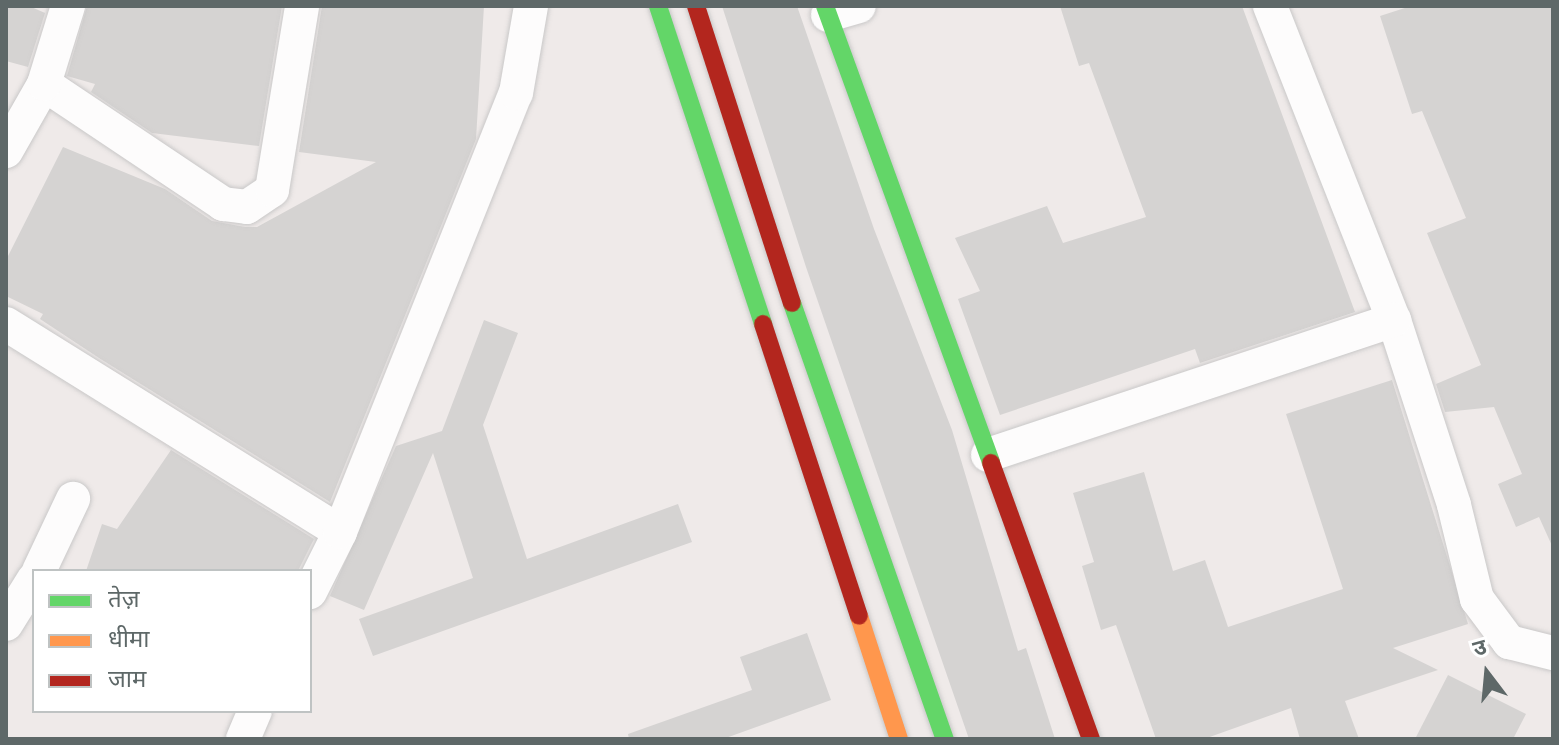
<!DOCTYPE html>
<html>
<head>
<meta charset="utf-8">
<style>
  body { margin:0 }
  #map { position:relative; width:1559px; height:745px; overflow:hidden; background:#efeae9; font-family:Overpass,"Noto Sans Devanagari",sans-serif }
  div>[style] { position:absolute }
  .building>* { inset:0; background:#d5d3d2 }
  .roads { filter:drop-shadow(0 0 2px #c9c8c8) drop-shadow(0 0 2px #c9c8c8) }
  .street>* { height:34px; margin:-17px; padding:0 17px; transform-origin:17px; border-radius:17px; background:#fdfcfc }
  .fast>* { height:18px; margin:-9px; padding:0 9px; transform-origin:9px; border-radius:9px; background:#63d668 }
  .slow>* { height:18px; margin:-9px; padding:0 9px; transform-origin:9px; border-radius:9px; background:#ff974d }
  .jam>* { height:18px; margin:-9px; padding:0 9px; transform-origin:9px; border-radius:9px; background:#b3261e }
  span { translate:-50% -50%; white-space:nowrap; text-align:center; line-height:1.15; -webkit-text-stroke:7px #fff; paint-order:stroke }
  .frame { position:absolute; inset:0; border:8px solid #5e6868; pointer-events:none }
  .legend { position:absolute; left:32px; top:569px; width:280px; height:144px; box-sizing:border-box; background:#fff; border:2px solid #bfc3c3; margin:0; padding:10px 14px; list-style:none; font-size:24px; color:#5e6868 }
  .legend li { display:flex; align-items:center; gap:16px; height:40px }
  .legend b { width:40px; border:2px solid #bfc3c3 }
  .north { position:absolute; left:1447px; top:633px; width:80px; height:80px; -webkit-text-stroke:6px #fff; paint-order:stroke; rotate:344deg; font-size:22px; font-weight:700; line-height:32px; text-align:center; color:#5e6868 }
  .north::after { content:''; display:block; margin:auto; width:28px; height:36px; background:#5e6868; clip-path:polygon(50% 0,100% 100%,50% 72%,0 100%) }
</style>
</head>
<body>
<div id="map">
  <div class="building">
    <div style="clip-path:polygon(6px 6px,29px 6px,45px 13px,28px 67px,6px 61px)"></div>
    <div style="clip-path:polygon(87px 6px,282px 6px,259px 146px,152px 133px,91px 92px,95px 84px,67px 76px)"></div>
    <div style="clip-path:polygon(322px 6px,484px 6px,476px 139px,330px 502px,99px 358px,40px 319px,43px 314px,6px 296px,6px 260px,63px 147px,165px 189px,212px 221px,245px 227px,257px 227px,376px 162px,299px 152px)"></div>
    <div style="clip-path:polygon(722px 6px,797px 6px,874px 229px,952px 430px,1018px 651px,1026px 648px,1055px 739px,969px 739px,806px 267px)"></div>
    <div style="clip-path:polygon(1060px 6px,1242px 6px,1355px 312px,1200px 363px,1195px 349px,1000px 415px,958px 299px,980px 291px,955px 238px,1047px 206px,1063px 243px,1146px 217px,1089px 63px,1079px 66px)"></div>
    <div style="clip-path:polygon(1411px 6px,1553px 6px,1553px 548px,1539px 517px,1516px 527px,1498px 484px,1522px 474px,1494px 407px,1445px 412px,1436px 384px,1481px 365px,1427px 233px,1466px 218px,1422px 111px,1412px 114px,1380px 16px)"></div>
    <div style="clip-path:polygon(484px 320px,518px 333px,483px 425px,527px 559px,678px 504px,692px 542px,373px 656px,359px 619px,473px 578px,433px 453px,364px 610px,330px 596px,396px 446px,442px 431px)"></div>
    <div style="clip-path:polygon(1392px 380px,1468px 624px,1393px 648px,1438px 670px,1345px 701px,1359px 739px,1300px 739px,1291px 708px,1204px 739px,1156px 739px,1116px 625px,1101px 630px,1082px 566px,1094px 562px,1073px 493px,1144px 472px,1173px 571px,1205px 560px,1228px 627px,1343px 589px,1286px 414px)"></div>
    <div style="clip-path:polygon(171px 450px,314px 539px,298px 571px,86px 571px,102px 524px,117px 529px)"></div>
    <div style="clip-path:polygon(807px 633px,831px 700px,723px 739px,629px 739px,628px 734px,752px 690px,740px 657px)"></div>
    <div style="clip-path:polygon(1448px 675px,1526px 714px,1513px 739px,1415px 739px)"></div>
  </div>
  <div class="roads">
    <div class="street">
      <div style="left:1270px;top:6px;width:338px;rotate:68.5deg"></div>
      <div style="left:1394px;top:320px;width:194px;rotate:72deg"></div>
      <div style="left:1454px;top:505px;width:97px;rotate:76.3deg"></div>
      <div style="left:1477px;top:599px;width:54px;rotate:53.3deg"></div>
      <div style="left:1509px;top:642px;width:45px;rotate:14deg"></div>
      <div style="left:828px;top:15px;width:32px;rotate:-16deg"></div>
      <div style="left:44px;top:84px;width:216px;rotate:33.8deg"></div>
      <div style="left:223px;top:204px;width:24px;rotate:7deg"></div>
      <div style="left:247px;top:207px;width:30px;rotate:-34deg"></div>
      <div style="left:272px;top:190px;width:186px;rotate:-80.7deg"></div>
      <div style="left:6px;top:151px;width:77px;rotate:-60.4deg"></div>
      <div style="left:44px;top:84px;width:82px;rotate:-72.9deg"></div>
      <div style="left:6px;top:324px;width:393px;rotate:31.9deg"></div>
      <div style="left:988px;top:455px;width:428px;rotate:-18.4deg"></div>
      <div style="left:39px;top:571px;width:80px;rotate:-64.7deg"></div>
      <div style="left:310px;top:592px;width:67px;rotate:-63.4deg"></div>
      <div style="left:340px;top:532px;width:473px;rotate:-68.2deg"></div>
      <div style="left:516px;top:93px;width:88px;rotate:-80.2deg"></div>
      <div style="left:6px;top:624px;width:53px;rotate:-58.1deg"></div>
      <div style="left:243px;top:739px;width:30px;rotate:-67deg"></div>
    </div>
    <div class="fast">
      <div style="left:658px;top:6px;width:335px;rotate:71.7deg"></div>
      <div style="left:825px;top:6px;width:486px;rotate:70deg"></div>
      <div style="left:792px;top:303px;width:462px;rotate:70.7deg"></div>
    </div>
    <div class="slow">
      <div style="left:859px;top:616px;width:129px;rotate:72deg"></div>
    </div>
    <div class="jam">
      <div style="left:696px;top:6px;width:312px;rotate:72.1deg"></div>
      <div style="left:763px;top:324px;width:307px;rotate:71.8deg"></div>
      <div style="left:991px;top:463px;width:294px;rotate:70.1deg"></div>
    </div>
  </div>
  <div class="frame"></div>
  <ul class="legend">
  <li><b style="height:10px;background:#63d668"></b>तेज़</li>
  <li><b style="height:10px;background:#ff974d"></b>धीमा</li>
  <li><b style="height:10px;background:#b3261e"></b>जाम</li>
  </ul>
  <div class="north">उ</div>
</div>
</body>
</html>
